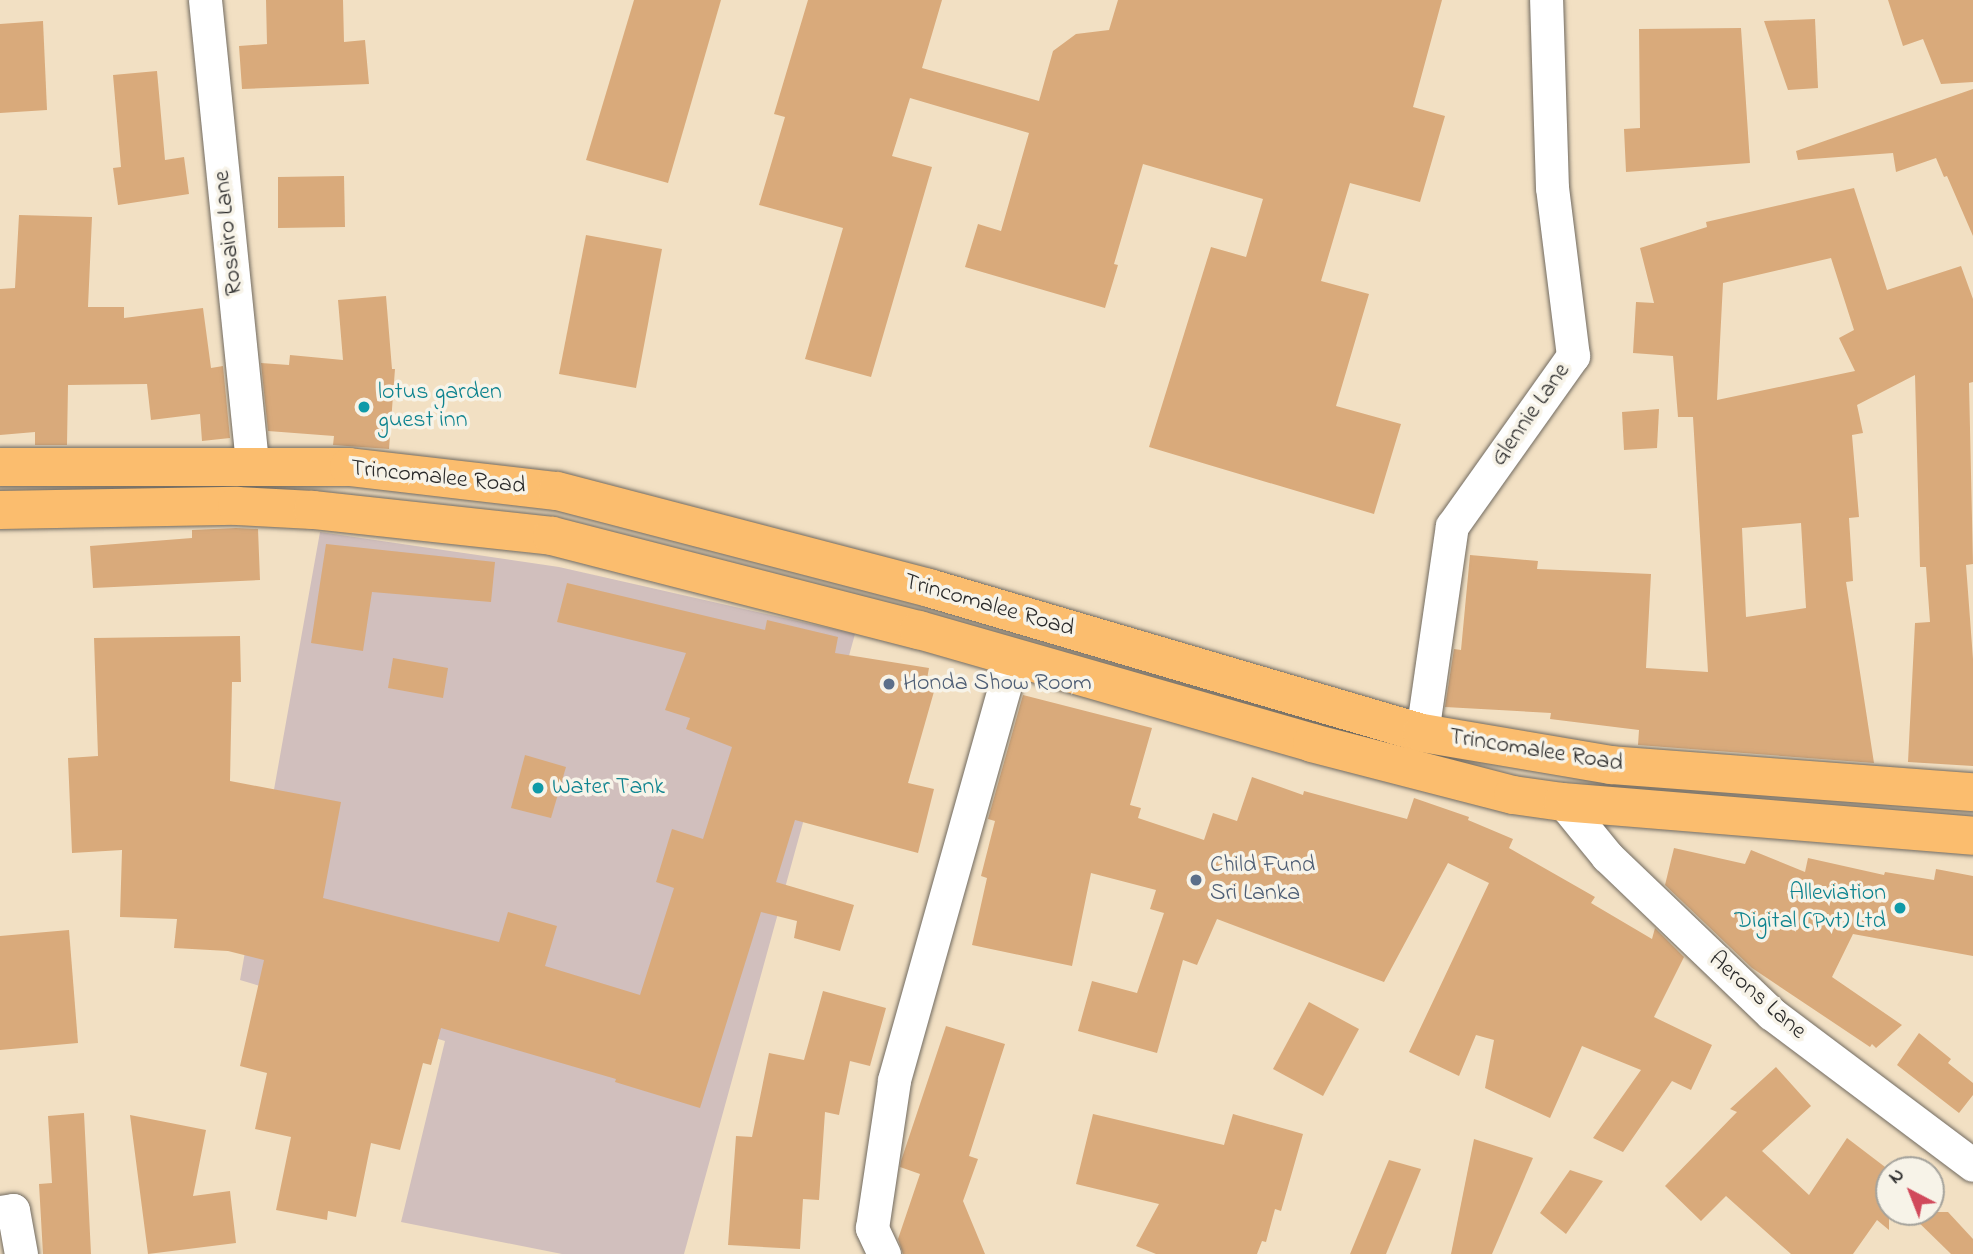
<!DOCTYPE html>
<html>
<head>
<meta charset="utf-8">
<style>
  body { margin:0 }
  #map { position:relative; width:1973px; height:1254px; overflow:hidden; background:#f2e0c3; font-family:"Indie Flower",sans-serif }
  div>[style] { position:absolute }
  .industrial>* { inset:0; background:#d1bfbd }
  .building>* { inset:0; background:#d9aa7b }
  .roads { filter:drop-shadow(0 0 2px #716a60) drop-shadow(0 0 2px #716a60) }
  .minor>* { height:33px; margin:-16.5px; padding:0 16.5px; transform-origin:16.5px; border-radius:16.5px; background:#fff }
  .trunk>* { height:38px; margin:-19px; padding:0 19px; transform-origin:19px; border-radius:19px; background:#fbbd6e }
  .dots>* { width:19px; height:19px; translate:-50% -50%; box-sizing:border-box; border:4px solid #f7f3e8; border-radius:50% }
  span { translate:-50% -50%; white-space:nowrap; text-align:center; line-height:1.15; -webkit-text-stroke:7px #f7f3e8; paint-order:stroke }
  .street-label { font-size:24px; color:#2b2b2b }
  .culture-label { font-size:24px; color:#0d838f }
  .left { translate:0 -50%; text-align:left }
  .right { translate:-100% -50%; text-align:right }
  .service-label { font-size:24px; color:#4e5e75 }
  .north { position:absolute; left:1875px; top:1156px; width:70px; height:70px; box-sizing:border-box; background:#f7f3e8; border:2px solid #a5a39c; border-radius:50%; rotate:318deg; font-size:19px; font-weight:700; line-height:28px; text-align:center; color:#2b2b2b }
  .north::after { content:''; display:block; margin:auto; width:24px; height:32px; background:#d1495b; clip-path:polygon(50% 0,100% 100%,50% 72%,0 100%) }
</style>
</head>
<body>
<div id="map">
  <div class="industrial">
    <div style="clip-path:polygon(320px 532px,559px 567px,855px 634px,684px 1254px,562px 1254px,401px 1222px,445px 1041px,240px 980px)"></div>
  </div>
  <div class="building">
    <div style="clip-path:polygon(266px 0,343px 0,344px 42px,365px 40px,369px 84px,242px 89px,239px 46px,267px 44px)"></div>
    <div style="clip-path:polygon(634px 0,721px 0,668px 183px,586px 160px)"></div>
    <div style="clip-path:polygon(808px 0,942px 0,922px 68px,1039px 101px,1053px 51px,1076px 34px,1109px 30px,1118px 0,1442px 0,1413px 107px,1445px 116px,1420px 202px,1350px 183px,1321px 281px,1369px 294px,1336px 406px,1401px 424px,1374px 514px,1149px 447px,1211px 247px,1246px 257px,1263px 199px,1143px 164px,1114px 264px,1118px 265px,1105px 308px,965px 267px,978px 224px,1001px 231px,1029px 133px,910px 98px,892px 156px,932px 167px,871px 377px,805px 359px,843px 228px,759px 205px,785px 117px,774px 114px)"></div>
    <div style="clip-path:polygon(1888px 0,1973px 0,1973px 82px,1941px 84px,1923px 39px,1903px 46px)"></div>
    <div style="clip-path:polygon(1815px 19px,1818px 88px,1788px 90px,1764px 21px)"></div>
    <div style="clip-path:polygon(43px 21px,47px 110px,0 113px,0 24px)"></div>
    <div style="clip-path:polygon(1741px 28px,1750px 163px,1626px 172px,1624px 129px,1640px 128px,1639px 29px)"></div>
    <div style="clip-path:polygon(157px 71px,165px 160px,184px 157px,189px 194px,118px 205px,113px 168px,121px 167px,113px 75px)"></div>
    <div style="clip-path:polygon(1973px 89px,1973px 236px,1947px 176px,1944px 177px,1936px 158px,1896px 172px,1893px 153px,1798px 160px,1796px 151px)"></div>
    <div style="clip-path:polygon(344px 176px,345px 227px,278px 228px,278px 177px)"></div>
    <div style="clip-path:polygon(evenodd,1854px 188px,1887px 290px,1961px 266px,1973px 299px,1973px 382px,1969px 383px,1973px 564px,1966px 565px,1973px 659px,1973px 766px,1908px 762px,1915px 623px,1930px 622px,1926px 567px,1920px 567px,1915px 375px,1857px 405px,1863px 433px,1852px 435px,1859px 517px,1849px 518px,1853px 581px,1846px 582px,1874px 763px,1638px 745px,1639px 730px,1550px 719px,1551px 713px,1445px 707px,1454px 649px,1461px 650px,1470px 555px,1538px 561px,1537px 569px,1651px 574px,1646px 668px,1708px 672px,1693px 417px,1678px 417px,1673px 356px,1633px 353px,1636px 302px,1654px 303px,1640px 248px,1707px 227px,1706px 222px,1854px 188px,1831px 258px,1854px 330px,1839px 338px,1855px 371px,1717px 400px,1723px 283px,1831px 258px,1854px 188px,1801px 523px,1806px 608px,1746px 617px,1742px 528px,1801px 523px)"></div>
    <div style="clip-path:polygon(19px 215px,92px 217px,88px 307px,124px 307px,124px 318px,203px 308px,211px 368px,223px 366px,230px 438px,202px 441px,200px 414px,151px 420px,147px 384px,68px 385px,67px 445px,35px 445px,35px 432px,0 435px,0 289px,15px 288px)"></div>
    <div style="clip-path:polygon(586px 235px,662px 249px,636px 388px,559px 374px)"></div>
    <div style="clip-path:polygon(386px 296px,392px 369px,395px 369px,389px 449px,333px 445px,334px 436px,268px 431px,261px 363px,289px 365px,290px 355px,343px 360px,338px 300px)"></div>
    <div style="clip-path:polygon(1659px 409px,1657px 448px,1624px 450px,1622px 412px)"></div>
    <div style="clip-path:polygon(236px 528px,258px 529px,260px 580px,93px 588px,90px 546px,192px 538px,192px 530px)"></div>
    <div style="clip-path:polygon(326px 544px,495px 562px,491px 602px,372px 592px,363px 651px,311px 643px)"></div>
    <div style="clip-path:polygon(567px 583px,765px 630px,767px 620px,838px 637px,835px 653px,929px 668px,927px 679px,937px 681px,908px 783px,934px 789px,918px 853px,795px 820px,776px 882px,854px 905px,840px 951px,794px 938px,797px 921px,761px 912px,700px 1108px,615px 1082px,616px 1079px,441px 1028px,431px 1065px,423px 1063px,400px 1150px,371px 1143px,356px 1217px,328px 1211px,327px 1220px,276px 1210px,291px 1137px,255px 1129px,267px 1073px,240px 1066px,264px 960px,228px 951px,174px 948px,177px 919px,120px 917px,122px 850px,72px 853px,68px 758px,98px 756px,94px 638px,240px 636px,241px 682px,232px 682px,230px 781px,341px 802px,323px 898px,499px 942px,508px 912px,557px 926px,545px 966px,640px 995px,674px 888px,656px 882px,672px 829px,703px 839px,732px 747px,686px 729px,690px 718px,665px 710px,686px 653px,557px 622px)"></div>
    <div style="clip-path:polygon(393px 658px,448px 668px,443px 698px,388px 688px)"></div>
    <div style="clip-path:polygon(1023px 695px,1152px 728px,1130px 805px,1141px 808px,1138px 818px,1204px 840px,1213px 813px,1237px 821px,1252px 777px,1303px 795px,1304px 791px,1407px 819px,1414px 798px,1469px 817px,1468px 820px,1513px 839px,1509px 848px,1595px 897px,1591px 903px,1652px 939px,1655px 928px,1684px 957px,1654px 1017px,1712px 1045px,1691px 1090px,1672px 1081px,1623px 1152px,1593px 1138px,1641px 1070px,1582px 1046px,1550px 1118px,1485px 1088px,1494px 1040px,1476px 1035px,1459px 1076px,1409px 1052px,1489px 883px,1448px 863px,1384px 982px,1217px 919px,1197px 965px,1183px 960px,1157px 1053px,1078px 1031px,1092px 981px,1137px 993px,1164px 913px,1150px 909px,1156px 890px,1091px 873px,1072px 966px,972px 945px,987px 878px,981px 876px,995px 821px,988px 819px)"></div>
    <div style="clip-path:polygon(525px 755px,566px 767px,551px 818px,511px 808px)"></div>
    <div style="clip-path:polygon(1674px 848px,1745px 864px,1751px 850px,1805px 872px,1808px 858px,1884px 875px,1885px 872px,1934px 880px,1936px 869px,1973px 876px,1973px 956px,1853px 934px,1832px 977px,1902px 1025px,1876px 1048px,1872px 1044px,1870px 1047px,1752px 968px,1665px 885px)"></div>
    <div style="clip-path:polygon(69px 930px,78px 1043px,0 1050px,0 936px)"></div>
    <div style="clip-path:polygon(823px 991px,886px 1008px,870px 1066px,850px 1061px,839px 1115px,825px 1112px,819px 1200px,803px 1199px,800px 1249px,728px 1245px,736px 1136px,752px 1137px,769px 1053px,804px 1060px)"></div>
    <div style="clip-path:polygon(1309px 1002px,1359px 1029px,1323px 1096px,1273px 1069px)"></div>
    <div style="clip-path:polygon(946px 1026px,1005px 1044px,969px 1156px,978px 1159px,963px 1201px,985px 1254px,903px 1254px,898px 1239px,920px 1174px,900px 1167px,901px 1161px)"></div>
    <div style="clip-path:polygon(1919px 1033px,1951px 1059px,1948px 1063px,1973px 1083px,1973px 1095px,1959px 1113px,1897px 1065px)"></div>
    <div style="clip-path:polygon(1776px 1067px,1811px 1106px,1762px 1151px,1809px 1195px,1847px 1138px,1889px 1170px,1889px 1230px,1877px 1220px,1853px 1254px,1791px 1254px,1726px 1196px,1701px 1221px,1665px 1186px,1737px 1112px,1730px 1109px)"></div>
    <div style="clip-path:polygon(84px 1113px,91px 1254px,43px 1254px,39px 1184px,52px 1183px,48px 1116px)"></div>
    <div style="clip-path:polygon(1093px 1114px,1224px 1145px,1233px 1114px,1303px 1134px,1281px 1211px,1275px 1209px,1266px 1242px,1262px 1241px,1257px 1254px,1156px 1254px,1136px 1246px,1159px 1204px,1076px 1184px)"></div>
    <div style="clip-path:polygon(130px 1115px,206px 1130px,193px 1196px,230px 1191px,236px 1243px,148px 1254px)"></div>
    <div style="clip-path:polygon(1474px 1139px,1533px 1158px,1492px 1254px,1451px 1254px)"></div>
    <div style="clip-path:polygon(1389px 1160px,1421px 1169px,1386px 1254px,1350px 1254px)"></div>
    <div style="clip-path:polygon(1570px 1170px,1603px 1181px,1566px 1234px,1540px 1213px)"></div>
    <div style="clip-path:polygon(1908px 1212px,1948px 1212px,1973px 1239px,1973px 1254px,1951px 1254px)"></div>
  </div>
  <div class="roads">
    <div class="minor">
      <div style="left:205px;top:0;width:467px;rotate:84.2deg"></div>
      <div style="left:1422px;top:733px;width:209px;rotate:-81.8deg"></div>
      <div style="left:1452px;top:526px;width:209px;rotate:-54.6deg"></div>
      <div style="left:1573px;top:356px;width:169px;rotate:-97.1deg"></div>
      <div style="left:1552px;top:188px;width:188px;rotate:-91.8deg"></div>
      <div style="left:1563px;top:802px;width:70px;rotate:50.8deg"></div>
      <div style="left:1607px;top:856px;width:228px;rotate:43.8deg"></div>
      <div style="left:1772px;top:1014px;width:251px;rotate:36.9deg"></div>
      <div style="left:0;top:1212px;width:13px;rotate:-9deg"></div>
      <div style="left:13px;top:1210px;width:45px;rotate:79.7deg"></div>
      <div style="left:884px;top:1254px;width:29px;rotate:-115deg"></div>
      <div style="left:872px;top:1228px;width:150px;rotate:-81.5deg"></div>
      <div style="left:894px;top:1080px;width:438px;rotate:-74.3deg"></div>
    </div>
    <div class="trunk">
      <div style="left:0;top:467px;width:349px"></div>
      <div style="left:349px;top:467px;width:209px;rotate:6.6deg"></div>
      <div style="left:557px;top:491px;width:384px;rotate:14.6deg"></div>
      <div style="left:929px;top:588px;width:514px;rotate:16.39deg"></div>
      <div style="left:1422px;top:733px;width:192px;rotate:9.6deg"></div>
      <div style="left:1611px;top:765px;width:363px;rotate:4.3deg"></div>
      <div style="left:0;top:510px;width:237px;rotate:-1deg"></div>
      <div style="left:237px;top:506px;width:76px;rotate:3deg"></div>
      <div style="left:313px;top:510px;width:240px;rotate:6.2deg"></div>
      <div style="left:552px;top:536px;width:379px;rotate:14.4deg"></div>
      <div style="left:919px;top:630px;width:409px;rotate:16deg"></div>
      <div style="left:1312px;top:743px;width:208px;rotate:14.5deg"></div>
      <div style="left:1513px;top:795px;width:50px;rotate:8deg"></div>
      <div style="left:1563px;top:802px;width:411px;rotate:4.7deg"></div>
    </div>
  </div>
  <div class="dots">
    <div style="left:364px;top:407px;background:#0f9aa8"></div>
    <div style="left:889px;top:684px;background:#5c6f8a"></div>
    <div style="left:538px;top:788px;background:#0f9aa8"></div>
    <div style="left:1196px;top:880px;background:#5c6f8a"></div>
    <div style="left:1900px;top:908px;background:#0f9aa8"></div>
  </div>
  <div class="street-label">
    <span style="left:229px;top:233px;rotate:-96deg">Rosairo Lane</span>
    <span style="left:1531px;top:415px;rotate:-55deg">Glennie Lane</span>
    <span style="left:438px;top:478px;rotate:6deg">Trincomalee Road</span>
    <span style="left:989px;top:606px;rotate:16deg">Trincomalee Road</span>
    <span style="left:1536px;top:751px;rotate:9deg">Trincomalee Road</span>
    <span style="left:1757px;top:996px;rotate:41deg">Aerons Lane</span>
  </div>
  <div class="culture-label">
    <span class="left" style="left:378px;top:407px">lotus garden<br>guest inn</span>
    <span class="left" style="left:552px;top:788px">Water Tank</span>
    <span class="right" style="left:1886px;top:908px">Alleviation<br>Digital (Pvt) Ltd</span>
  </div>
  <div class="service-label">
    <span class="left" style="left:903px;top:684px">Honda Show Room</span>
    <span class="left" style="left:1210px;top:880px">Child Fund<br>Sri Lanka</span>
  </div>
  <div class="north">N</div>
</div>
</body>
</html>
